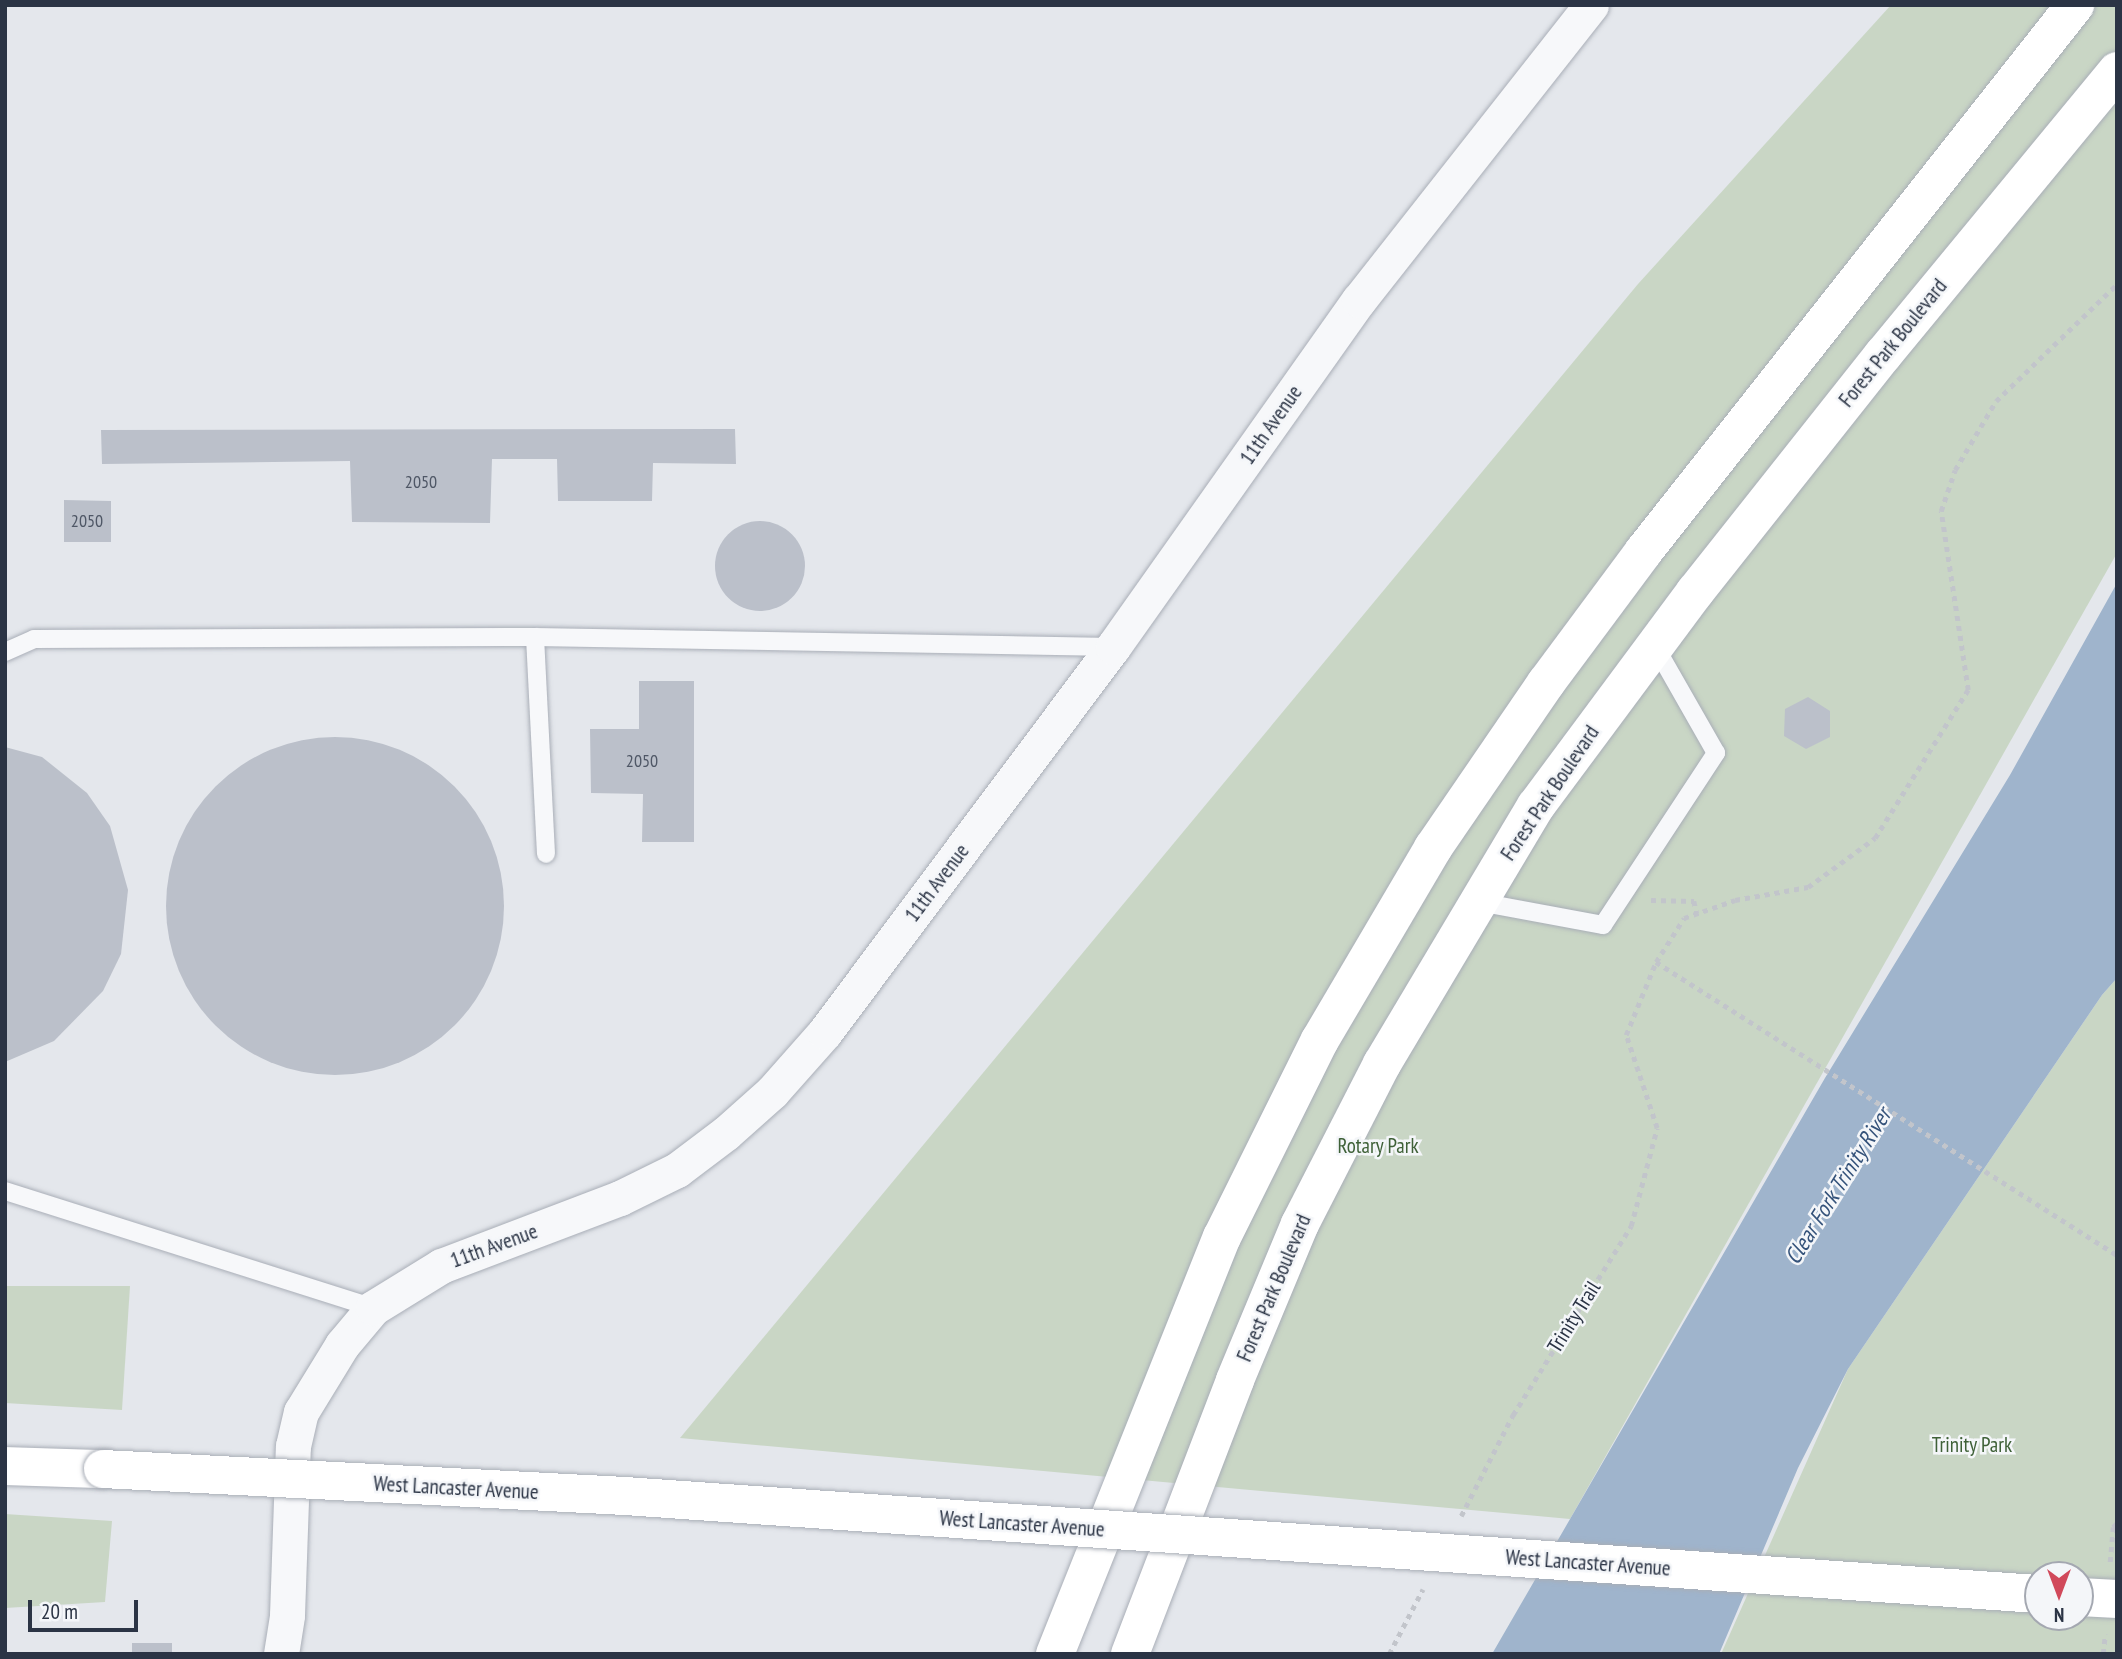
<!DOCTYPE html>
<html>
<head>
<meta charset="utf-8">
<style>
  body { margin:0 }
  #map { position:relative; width:2122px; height:1659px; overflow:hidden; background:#e4e7ec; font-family:"PT Sans Narrow",sans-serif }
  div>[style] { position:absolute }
  .green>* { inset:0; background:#c9d6c5 }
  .water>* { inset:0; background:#9fb4cc }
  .building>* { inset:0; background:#bbc0ca }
  .round { border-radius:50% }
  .path>* { height:4.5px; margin-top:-2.25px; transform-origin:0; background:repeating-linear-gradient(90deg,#c2c5cb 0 5px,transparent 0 10px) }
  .roads { filter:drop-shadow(0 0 2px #a9aeb7) drop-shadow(0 0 2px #a9aeb7) }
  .lane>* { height:18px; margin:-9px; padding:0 9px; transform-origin:9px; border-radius:9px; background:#f7f8fa }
  .street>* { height:35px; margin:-17.5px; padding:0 17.5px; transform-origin:17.5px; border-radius:17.5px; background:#f7f8fa }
  .secondary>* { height:38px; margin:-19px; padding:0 19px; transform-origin:19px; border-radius:19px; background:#fff }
  .bridges { filter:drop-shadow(0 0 2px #a9aeb7) drop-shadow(0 0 2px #a9aeb7) }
  .secondary-bridge>* { height:38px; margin:-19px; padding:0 19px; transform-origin:19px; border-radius:19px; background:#fff }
  span { translate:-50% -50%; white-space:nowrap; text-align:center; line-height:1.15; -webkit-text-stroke:5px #f4f6f9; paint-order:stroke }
  .number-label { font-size:18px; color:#4f5766 }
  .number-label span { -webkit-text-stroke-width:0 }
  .street-label { font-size:21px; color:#2b3445 }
  .park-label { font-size:21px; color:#3f6138 }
  .water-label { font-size:23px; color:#34527a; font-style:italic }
  .frame { position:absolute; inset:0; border:7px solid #2b3445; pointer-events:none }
  .north { position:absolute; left:2024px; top:1561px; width:70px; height:70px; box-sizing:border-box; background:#f4f6f9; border:2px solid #a4a8b1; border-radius:50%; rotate:180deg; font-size:19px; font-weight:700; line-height:28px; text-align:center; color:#2b3445 }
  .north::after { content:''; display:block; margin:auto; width:24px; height:32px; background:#d1495b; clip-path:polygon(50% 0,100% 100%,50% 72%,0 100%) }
  .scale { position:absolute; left:28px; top:1600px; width:110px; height:32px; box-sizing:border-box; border:4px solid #2b3445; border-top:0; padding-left:9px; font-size:21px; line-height:24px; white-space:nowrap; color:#2b3445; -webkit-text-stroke:5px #f4f6f9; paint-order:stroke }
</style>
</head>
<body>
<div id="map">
  <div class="green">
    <div style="clip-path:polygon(1891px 5px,2117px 5px,2117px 553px,1570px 1519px,680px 1438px,1638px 284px)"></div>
    <div style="clip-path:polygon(evenodd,2117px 978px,2117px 1654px,1721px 1654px,1848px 1369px,2102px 995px,2117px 978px,2038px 1575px,2080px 1575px,2080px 1617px,2038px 1617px,2038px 1575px)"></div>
    <div style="clip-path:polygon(5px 1286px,130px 1286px,122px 1410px,5px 1403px)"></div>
    <div style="clip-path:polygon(5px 1514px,112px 1521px,105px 1602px,5px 1608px)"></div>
  </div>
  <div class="water">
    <div style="clip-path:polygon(2117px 583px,2117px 978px,2102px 995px,1848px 1369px,1798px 1468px,1719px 1654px,1492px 1654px,1825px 1078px,2010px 775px)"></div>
  </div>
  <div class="building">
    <div style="clip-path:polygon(735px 429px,736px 464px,653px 463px,652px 501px,558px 501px,557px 459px,492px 459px,490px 523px,352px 522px,350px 461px,102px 464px,101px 430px)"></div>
    <div style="clip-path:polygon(64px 500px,111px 501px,111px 542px,64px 542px)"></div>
    <div class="round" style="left:715px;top:521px;width:90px;height:90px"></div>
    <div style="clip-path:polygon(639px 681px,694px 681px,694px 842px,642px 842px,643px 794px,591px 793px,590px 729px,639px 729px)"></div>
    <div style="clip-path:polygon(1808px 697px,1830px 711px,1830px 737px,1806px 749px,1784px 736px,1785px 709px)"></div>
    <div class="round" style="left:166px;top:737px;width:338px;height:338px"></div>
    <div style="clip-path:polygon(5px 747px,42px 757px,87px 793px,110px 826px,128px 890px,121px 954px,103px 991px,54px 1041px,5px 1062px)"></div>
    <div style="clip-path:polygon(132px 1643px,172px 1643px,172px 1654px,132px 1654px)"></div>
  </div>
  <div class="path">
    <div style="left:1651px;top:900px;width:43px;rotate:1.3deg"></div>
    <div style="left:1694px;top:901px;width:13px;rotate:77deg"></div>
    <div style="left:1656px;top:962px;width:546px;rotate:32.44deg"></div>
    <div style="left:1461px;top:1516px;width:114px;rotate:-62.8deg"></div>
    <div style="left:1513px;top:1415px;width:223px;rotate:-58deg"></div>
    <div style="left:1631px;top:1226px;width:101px;rotate:-75.1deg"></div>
    <div style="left:1657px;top:1128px;width:98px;rotate:-108.4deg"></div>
    <div style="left:1626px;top:1035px;width:79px;rotate:-67.7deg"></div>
    <div style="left:1656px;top:962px;width:52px;rotate:-57.5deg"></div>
    <div style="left:1684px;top:918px;width:54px;rotate:-19.4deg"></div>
    <div style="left:1735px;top:900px;width:74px;rotate:-10.1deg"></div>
    <div style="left:1808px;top:887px;width:83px;rotate:-36.2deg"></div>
    <div style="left:1875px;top:838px;width:175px;rotate:-57.9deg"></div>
    <div style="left:1968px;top:690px;width:181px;rotate:-98.6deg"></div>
    <div style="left:1941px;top:511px;width:43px;rotate:-71.1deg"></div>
    <div style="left:1955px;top:470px;width:80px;rotate:-59.3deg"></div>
    <div style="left:1996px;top:401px;width:168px;rotate:-44deg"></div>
    <div style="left:2110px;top:1562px;width:35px;rotate:-85deg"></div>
    <div style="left:2113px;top:1527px;width:6px;rotate:-45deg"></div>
    <div style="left:1389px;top:1654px;width:73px;rotate:-62.4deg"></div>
    <div style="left:2103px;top:1654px;width:20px;rotate:-84deg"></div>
  </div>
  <div class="roads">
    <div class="lane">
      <div style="left:535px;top:637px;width:217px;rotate:87.1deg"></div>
      <div style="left:5px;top:652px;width:32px;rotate:-24deg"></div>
      <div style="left:34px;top:639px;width:501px;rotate:-0.23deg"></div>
      <div style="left:535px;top:637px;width:578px;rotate:0.99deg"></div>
      <div style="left:1479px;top:902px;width:126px;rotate:10.5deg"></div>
      <div style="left:1603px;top:925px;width:206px;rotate:-56.7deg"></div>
      <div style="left:1716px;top:753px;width:123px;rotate:-119.7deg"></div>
      <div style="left:5px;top:1191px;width:386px;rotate:17.6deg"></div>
    </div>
    <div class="street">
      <div style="left:281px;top:1654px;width:39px;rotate:-81deg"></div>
      <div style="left:287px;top:1615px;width:169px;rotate:-88deg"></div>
      <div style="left:293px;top:1446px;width:35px;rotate:-77deg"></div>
      <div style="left:301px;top:1412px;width:79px;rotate:-58.5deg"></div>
      <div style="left:342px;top:1345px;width:48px;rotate:-50deg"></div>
      <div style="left:373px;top:1308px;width:80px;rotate:-31.7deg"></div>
      <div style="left:441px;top:1266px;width:191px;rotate:-20.8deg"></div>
      <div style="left:620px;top:1198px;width:64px;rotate:-26.2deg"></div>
      <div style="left:677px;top:1170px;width:61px;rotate:-37.1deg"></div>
      <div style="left:726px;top:1133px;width:62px;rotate:-41.7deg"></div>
      <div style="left:772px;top:1092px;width:80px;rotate:-48.5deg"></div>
      <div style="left:825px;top:1032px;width:481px;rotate:-53.2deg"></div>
      <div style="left:1113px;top:647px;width:425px;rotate:-54.7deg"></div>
      <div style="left:1359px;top:300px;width:375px;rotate:-51.8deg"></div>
    </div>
    <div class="secondary">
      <div style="left:5px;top:1466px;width:98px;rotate:1.8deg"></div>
      <div style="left:1055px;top:1654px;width:449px;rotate:-68.2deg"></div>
      <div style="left:1222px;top:1237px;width:220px;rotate:-63.6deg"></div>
      <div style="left:1320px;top:1040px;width:223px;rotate:-59.5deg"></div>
      <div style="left:1433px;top:848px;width:200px;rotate:-55.6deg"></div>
      <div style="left:1546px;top:683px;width:164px;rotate:-53.4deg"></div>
      <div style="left:1644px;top:551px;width:696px;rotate:-51.71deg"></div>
      <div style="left:1130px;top:1654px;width:293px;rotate:-69deg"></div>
      <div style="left:1235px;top:1380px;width:169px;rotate:-67.4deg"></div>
      <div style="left:1300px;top:1224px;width:180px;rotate:-62.9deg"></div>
      <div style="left:1382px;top:1064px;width:300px;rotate:-59.2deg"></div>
      <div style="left:1536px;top:806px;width:267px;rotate:-53.4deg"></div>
      <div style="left:1695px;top:592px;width:303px;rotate:-51.6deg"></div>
      <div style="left:1883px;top:355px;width:368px;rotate:-50.5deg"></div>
    </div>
  </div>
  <div class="bridges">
    <div class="secondary-bridge">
      <div style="left:103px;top:1469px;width:523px;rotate:2.96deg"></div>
      <div style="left:625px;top:1496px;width:1416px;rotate:3.97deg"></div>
      <div style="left:2080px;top:1597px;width:37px;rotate:3deg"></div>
    </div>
  </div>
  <div class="number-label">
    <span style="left:421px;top:482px">2050</span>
    <span style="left:87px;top:521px">2050</span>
    <span style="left:642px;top:761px">2050</span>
  </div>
  <div class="street-label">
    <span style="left:1893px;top:343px;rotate:-51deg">Forest Park Boulevard</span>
    <span style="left:1271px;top:425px;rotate:-55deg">11th Avenue</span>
    <span style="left:1550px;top:793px;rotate:-56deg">Forest Park Boulevard</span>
    <span style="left:937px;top:883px;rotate:-53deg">11th Avenue</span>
    <span style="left:494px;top:1246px;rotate:-20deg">11th Avenue</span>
    <span style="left:1274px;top:1288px;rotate:-67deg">Forest Park Boulevard</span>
    <span style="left:1574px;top:1317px;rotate:-58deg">Trinity Trail</span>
    <span style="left:456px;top:1488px;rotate:3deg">West Lancaster Avenue</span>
    <span style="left:1022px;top:1524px;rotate:4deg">West Lancaster Avenue</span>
    <span style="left:1588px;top:1563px;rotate:4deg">West Lancaster Avenue</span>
  </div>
  <div class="park-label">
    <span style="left:1378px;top:1146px">Rotary Park</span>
    <span style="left:1972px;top:1445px">Trinity Park</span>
  </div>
  <div class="water-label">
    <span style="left:1838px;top:1186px;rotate:-58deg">Clear Fork Trinity River</span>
  </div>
  <div class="frame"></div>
  <div class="north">N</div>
  <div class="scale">20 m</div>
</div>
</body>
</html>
